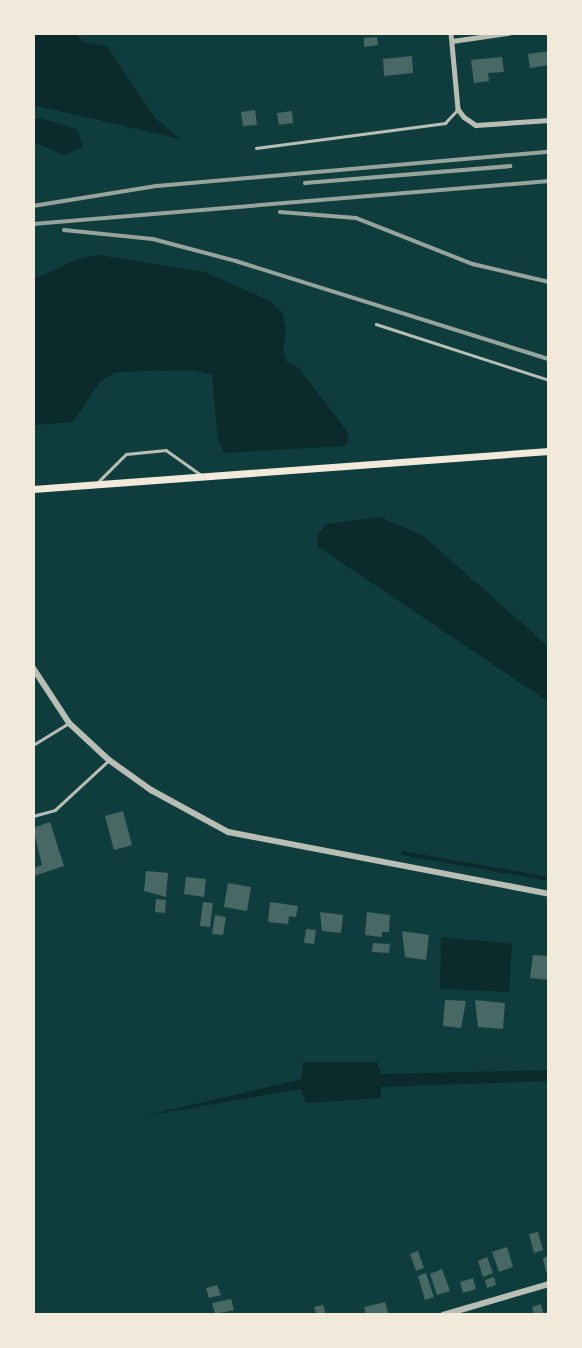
<!DOCTYPE html>
<html>
<head>
<meta charset="utf-8">
<style>
  body { margin:0 }
  #map { position:relative; width:582px; height:1348px; overflow:hidden; background:#0f3d3e; font-family:"Times New Roman",serif }
  div>[style] { position:absolute }
  .water>* { inset:0; background:#0a2a2b }
  .stream>* { height:3.5px; margin:-1.75px; padding:0 1.75px; transform-origin:1.75px; border-radius:1.75px; background:#0a2a2b }
  .building>* { inset:0; background:#486865 }
  .service>* { height:2.5px; margin:-1.25px; padding:0 1.25px; transform-origin:1.25px; border-radius:1.25px; background:#b8beb3 }
  .minor>* { height:4.5px; margin:-2.25px; padding:0 2.25px; transform-origin:2.25px; border-radius:2.25px; background:#b8beb3 }
  .tertiary>* { height:6px; margin:-3px; padding:0 3px; transform-origin:3px; border-radius:3px; background:#b8beb3 }
  .secondary>* { height:7px; margin:-3.5px; padding:0 3.5px; transform-origin:3.5px; border-radius:3.5px; background:#f1e9da }
  .rail>* { height:3.5px; margin:-1.75px; padding:0 1.75px; transform-origin:1.75px; border-radius:1.75px; background:#97a49c }
  span { translate:-50% -50%; white-space:nowrap; text-align:center; line-height:1.15; -webkit-text-stroke:5px #f1e9da; paint-order:stroke }
  .frame { position:absolute; inset:0; border:35px solid #f1e9da; pointer-events:none }
</style>
</head>
<body>
<div id="map">
  <div class="water">
    <div style="clip-path:polygon(33px 33px,76px 33px,83px 42px,107px 46px,155px 118px,180px 139px,33px 105px)"></div>
    <div style="clip-path:polygon(40px 118px,77px 129px,83px 147px,64px 155px,33px 142px,33px 120px)"></div>
    <div style="clip-path:polygon(98px 255px,205px 272px,270px 301px,282px 312px,286px 329px,283px 351px,287px 362px,299px 368px,347px 431px,349px 440px,345px 446px,225px 453px,218px 441px,212px 375px,193px 370px,116px 372px,100px 382px,73px 422px,33px 425px,33px 280px,78px 259px)"></div>
    <div style="clip-path:polygon(380px 517px,422px 535px,549px 647px,549px 702px,317px 546px,319px 532px,327px 524px)"></div>
    <div style="clip-path:polygon(441px 937px,512px 944px,509px 992px,440px 989px)"></div>
    <div style="clip-path:polygon(303px 1062px,377px 1062px,381px 1074px,549px 1070px,549px 1081px,381px 1087px,381px 1098px,306px 1103px,301px 1089px,144px 1116px,302px 1079px)"></div>
  </div>
  <div class="stream">
    <div style="left:403px;top:853px;width:148px;rotate:10.1deg"></div>
  </div>
  <div class="building">
    <div style="clip-path:polygon(377px 37px,378px 45px,364px 47px,364px 38px)"></div>
    <div style="clip-path:polygon(549px 51px,549px 65px,530px 68px,528px 54px)"></div>
    <div style="clip-path:polygon(412px 56px,413px 73px,384px 76px,383px 59px)"></div>
    <div style="clip-path:polygon(502px 57px,504px 72px,488px 73px,489px 81px,474px 83px,471px 60px)"></div>
    <div style="clip-path:polygon(255px 110px,257px 125px,243px 126px,241px 112px)"></div>
    <div style="clip-path:polygon(292px 111px,293px 123px,279px 125px,277px 113px)"></div>
    <div style="clip-path:polygon(123px 811px,132px 845px,114px 850px,105px 816px)"></div>
    <div style="clip-path:polygon(50px 822px,64px 866px,34px 876px,33px 868px,42px 865px,33px 828px)"></div>
    <div style="clip-path:polygon(146px 871px,168px 873px,166px 897px,144px 891px)"></div>
    <div style="clip-path:polygon(186px 877px,206px 879px,204px 897px,184px 894px)"></div>
    <div style="clip-path:polygon(228px 883px,251px 887px,247px 911px,224px 907px)"></div>
    <div style="clip-path:polygon(156px 899px,166px 900px,165px 913px,155px 912px)"></div>
    <div style="clip-path:polygon(203px 902px,213px 903px,210px 927px,200px 926px)"></div>
    <div style="clip-path:polygon(270px 902px,298px 906px,296px 917px,289px 916px,288px 924px,268px 922px)"></div>
    <div style="clip-path:polygon(320px 912px,343px 915px,341px 933px,322px 931px)"></div>
    <div style="clip-path:polygon(367px 912px,390px 915px,389px 932px,382px 932px,382px 937px,365px 935px)"></div>
    <div style="clip-path:polygon(215px 915px,226px 917px,223px 935px,212px 934px)"></div>
    <div style="clip-path:polygon(306px 929px,316px 930px,314px 944px,304px 943px)"></div>
    <div style="clip-path:polygon(402px 931px,429px 935px,426px 960px,405px 957px)"></div>
    <div style="clip-path:polygon(373px 943px,390px 944px,389px 953px,372px 952px)"></div>
    <div style="clip-path:polygon(533px 955px,549px 956px,549px 980px,530px 978px)"></div>
    <div style="clip-path:polygon(445px 1000px,466px 1001px,461px 1028px,443px 1026px)"></div>
    <div style="clip-path:polygon(475px 1000px,505px 1003px,503px 1029px,478px 1027px)"></div>
    <div style="clip-path:polygon(538px 1232px,543px 1250px,534px 1253px,529px 1234px)"></div>
    <div style="clip-path:polygon(507px 1247px,513px 1267px,499px 1272px,492px 1252px)"></div>
    <div style="clip-path:polygon(418px 1251px,424px 1268px,416px 1271px,410px 1254px)"></div>
    <div style="clip-path:polygon(549px 1256px,549px 1271px,546px 1272px,543px 1258px)"></div>
    <div style="clip-path:polygon(487px 1257px,493px 1273px,483px 1277px,478px 1261px)"></div>
    <div style="clip-path:polygon(442px 1269px,450px 1291px,437px 1295px,430px 1274px)"></div>
    <div style="clip-path:polygon(426px 1273px,434px 1297px,425px 1300px,418px 1276px)"></div>
    <div style="clip-path:polygon(494px 1277px,496px 1285px,487px 1288px,485px 1280px)"></div>
    <div style="clip-path:polygon(473px 1278px,476px 1289px,463px 1293px,460px 1282px)"></div>
    <div style="clip-path:polygon(217px 1285px,221px 1295px,209px 1298px,206px 1288px)"></div>
    <div style="clip-path:polygon(231px 1299px,234px 1310px,215px 1314px,212px 1303px)"></div>
    <div style="clip-path:polygon(385px 1302px,389px 1315px,366px 1315px,364px 1307px)"></div>
    <div style="clip-path:polygon(541px 1304px,544px 1315px,534px 1315px,532px 1307px)"></div>
    <div style="clip-path:polygon(323px 1305px,326px 1315px,317px 1315px,314px 1307px)"></div>
  </div>
  <div class="service">
    <div style="left:256px;top:148px;width:191px;rotate:-7.5deg"></div>
    <div style="left:445px;top:123px;width:19px;rotate:-47deg"></div>
    <div style="left:376px;top:324px;width:182px;rotate:17.9deg"></div>
    <div style="left:99px;top:481px;width:38px;rotate:-45deg"></div>
    <div style="left:126px;top:454px;width:40px;rotate:-5.7deg"></div>
    <div style="left:166px;top:450px;width:42px;rotate:35.2deg"></div>
    <div style="left:33px;top:745px;width:42px;rotate:-31.4deg"></div>
    <div style="left:33px;top:816px;width:23px;rotate:-15deg"></div>
    <div style="left:55px;top:810px;width:74px;rotate:-42.8deg"></div>
  </div>
  <div class="minor">
    <div style="left:451px;top:33px;width:76px;rotate:84.7deg"></div>
    <div style="left:458px;top:109px;width:10px;rotate:53deg"></div>
    <div style="left:464px;top:117px;width:14px;rotate:34deg"></div>
    <div style="left:476px;top:125px;width:73px;rotate:-3.9deg"></div>
    <div style="left:452px;top:41px;width:57px;rotate:-8.1deg"></div>
  </div>
  <div class="tertiary">
    <div style="left:33px;top:668px;width:66px;rotate:56.8deg"></div>
    <div style="left:69px;top:723px;width:54px;rotate:42.8deg"></div>
    <div style="left:109px;top:760px;width:52px;rotate:35.5deg"></div>
    <div style="left:151px;top:790px;width:88px;rotate:28.6deg"></div>
    <div style="left:228px;top:832px;width:327px;rotate:10.9deg"></div>
    <div style="left:443px;top:1315px;width:110px;rotate:-16.3deg"></div>
  </div>
  <div class="secondary">
    <div style="left:33px;top:489px;width:517px;rotate:-4.21deg"></div>
  </div>
  <div class="rail">
    <div style="left:305px;top:183px;width:206px;rotate:-4.7deg"></div>
    <div style="left:33px;top:206px;width:126px;rotate:-9.2deg"></div>
    <div style="left:157px;top:186px;width:393px;rotate:-5deg"></div>
    <div style="left:280px;top:212px;width:76px;rotate:4.5deg"></div>
    <div style="left:356px;top:218px;width:126px;rotate:21.5deg"></div>
    <div style="left:473px;top:264px;width:78px;rotate:13.3deg"></div>
    <div style="left:33px;top:224px;width:518px;rotate:-4.76deg"></div>
    <div style="left:64px;top:230px;width:89px;rotate:5.8deg"></div>
    <div style="left:153px;top:239px;width:86px;rotate:14.8deg"></div>
    <div style="left:236px;top:261px;width:328px;rotate:17.4deg"></div>
  </div>
  <div class="frame"></div>
</div>
</body>
</html>
